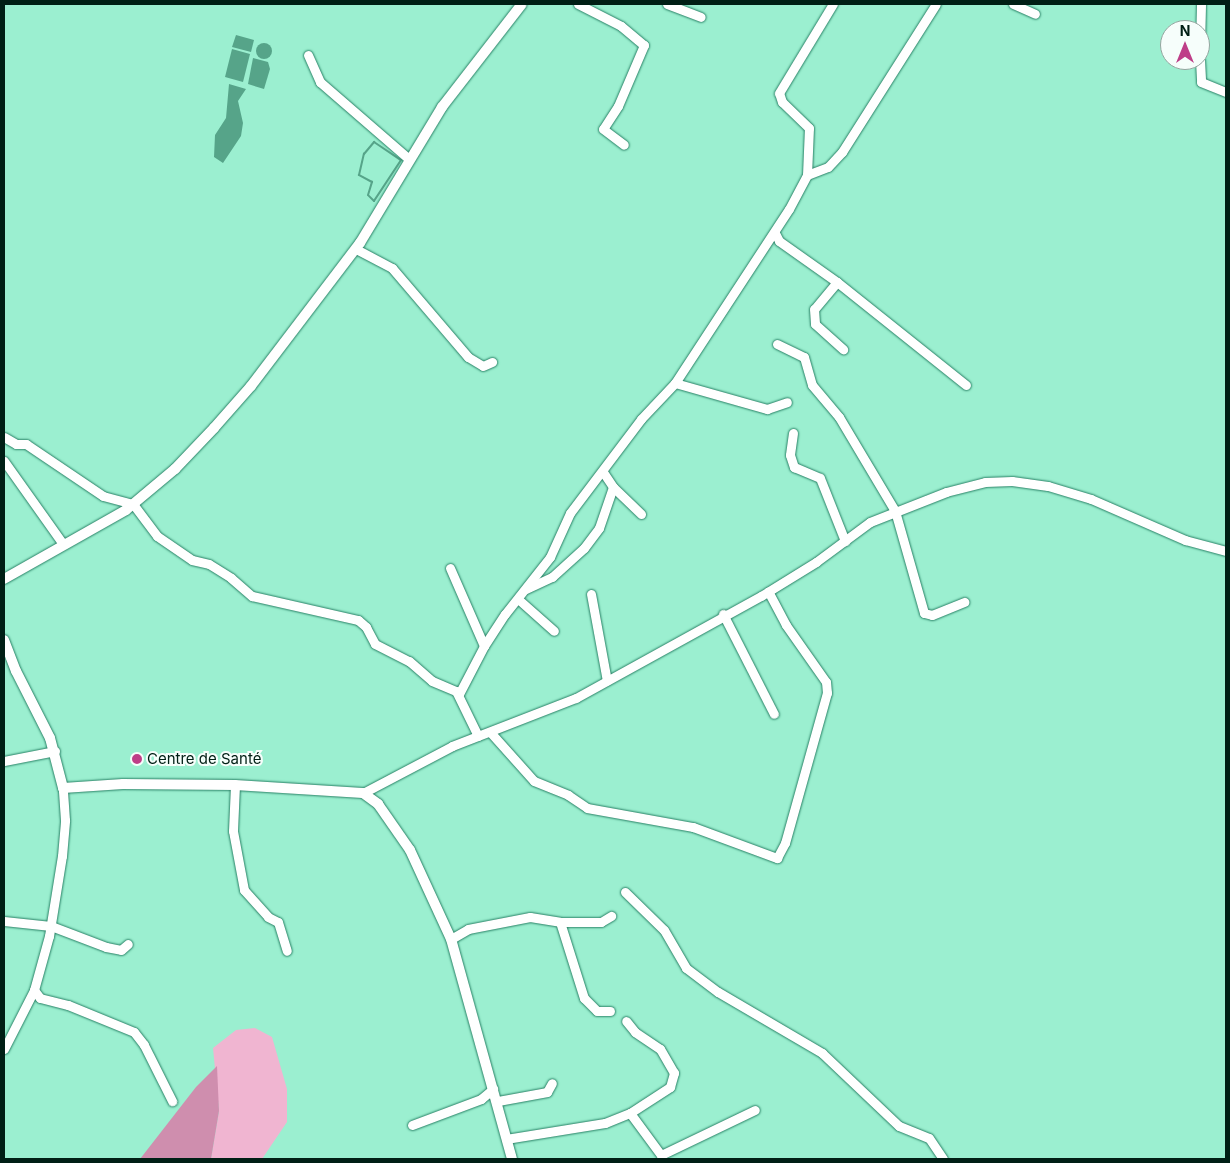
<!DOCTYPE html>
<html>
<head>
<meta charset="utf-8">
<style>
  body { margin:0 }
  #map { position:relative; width:1230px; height:1163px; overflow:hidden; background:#9befd0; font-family:Inter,sans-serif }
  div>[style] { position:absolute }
  .green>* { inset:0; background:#f0b5d1 }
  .forest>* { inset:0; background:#cf8eae }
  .water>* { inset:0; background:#56a489 }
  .round { border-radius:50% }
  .stream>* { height:2px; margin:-1px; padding:0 1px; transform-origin:1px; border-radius:1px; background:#56a489 }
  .roads { filter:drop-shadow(0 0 1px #288165) drop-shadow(0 0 1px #288165) }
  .minor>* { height:9px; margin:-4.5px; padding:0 4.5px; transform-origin:4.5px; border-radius:4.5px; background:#fff }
  .major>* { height:10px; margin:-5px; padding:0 5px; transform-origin:5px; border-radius:5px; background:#fff }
  .dots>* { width:14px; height:14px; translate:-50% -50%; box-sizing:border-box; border:2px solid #f6fefb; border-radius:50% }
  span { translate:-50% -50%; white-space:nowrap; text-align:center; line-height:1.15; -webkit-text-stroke:4px #f6fefb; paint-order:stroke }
  .poi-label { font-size:15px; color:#001f15 }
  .left { translate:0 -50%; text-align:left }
  .frame { position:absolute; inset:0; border:5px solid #001f15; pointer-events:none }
  .north { position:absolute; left:1160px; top:20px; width:50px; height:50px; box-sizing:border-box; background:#f6fefb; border:1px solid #94a59f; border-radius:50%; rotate:0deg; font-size:14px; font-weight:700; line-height:20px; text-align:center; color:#001f15 }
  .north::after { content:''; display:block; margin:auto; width:18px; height:22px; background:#be3e88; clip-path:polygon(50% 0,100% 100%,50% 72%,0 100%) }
</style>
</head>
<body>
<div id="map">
  <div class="green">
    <div style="clip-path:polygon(255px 1028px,272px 1037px,287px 1089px,287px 1122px,262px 1159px,211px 1159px,219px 1111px,213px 1048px,236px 1030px)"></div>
  </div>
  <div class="forest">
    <div style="clip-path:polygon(217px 1066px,219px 1111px,211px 1159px,140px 1159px,196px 1087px)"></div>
  </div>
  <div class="water">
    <div style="clip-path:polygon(236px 35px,254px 40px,251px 52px,232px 47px)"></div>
    <div class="round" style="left:256px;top:43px;width:16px;height:16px"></div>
    <div style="clip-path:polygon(232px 49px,250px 54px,243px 82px,225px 77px)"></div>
    <div style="clip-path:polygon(253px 58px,268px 62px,270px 69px,264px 89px,248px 84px)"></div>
    <div style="clip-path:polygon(229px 84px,246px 89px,238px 101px,243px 123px,241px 136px,223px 163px,214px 157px,215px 135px,226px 118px)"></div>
  </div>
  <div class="stream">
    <div style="left:374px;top:142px;width:32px;rotate:34deg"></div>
    <div style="left:401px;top:160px;width:49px;rotate:123.4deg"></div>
    <div style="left:374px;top:201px;width:8px;rotate:-135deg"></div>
    <div style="left:368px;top:195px;width:14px;rotate:-73deg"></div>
    <div style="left:372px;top:182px;width:15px;rotate:-152deg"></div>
    <div style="left:359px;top:175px;width:22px;rotate:-77deg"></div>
    <div style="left:364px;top:154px;width:16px;rotate:-50deg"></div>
  </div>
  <div class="roads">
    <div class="minor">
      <div style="left:578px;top:4px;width:48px;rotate:27.1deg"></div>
      <div style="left:621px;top:26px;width:30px;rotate:40deg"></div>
      <div style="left:644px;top:45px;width:66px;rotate:113.1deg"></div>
      <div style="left:618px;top:106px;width:27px;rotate:123deg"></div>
      <div style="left:603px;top:129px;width:26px;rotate:37deg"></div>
      <div style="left:667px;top:4px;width:36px;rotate:21deg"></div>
      <div style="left:1013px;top:4px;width:24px;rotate:24deg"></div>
      <div style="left:1200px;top:46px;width:42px;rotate:-88.6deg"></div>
      <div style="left:308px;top:55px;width:30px;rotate:66deg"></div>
      <div style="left:320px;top:82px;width:118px;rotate:40.9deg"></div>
      <div style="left:1200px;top:60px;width:22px;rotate:87deg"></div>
      <div style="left:1201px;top:82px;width:27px;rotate:22deg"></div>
      <div style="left:807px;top:175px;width:22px;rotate:-21deg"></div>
      <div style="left:828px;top:167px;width:21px;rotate:-47deg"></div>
      <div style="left:842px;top:152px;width:175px;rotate:-57.6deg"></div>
      <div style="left:775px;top:233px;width:9px;rotate:63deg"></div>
      <div style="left:779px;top:241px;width:71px;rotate:35.3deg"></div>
      <div style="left:837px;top:282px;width:165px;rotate:38.6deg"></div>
      <div style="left:356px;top:249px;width:41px;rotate:27.8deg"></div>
      <div style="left:392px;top:268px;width:117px;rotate:49.5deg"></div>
      <div style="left:468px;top:357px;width:17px;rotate:31deg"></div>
      <div style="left:483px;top:366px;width:10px;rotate:-24deg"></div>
      <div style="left:837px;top:282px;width:35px;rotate:130deg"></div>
      <div style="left:814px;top:309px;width:15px;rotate:86deg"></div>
      <div style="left:815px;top:324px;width:38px;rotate:42deg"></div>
      <div style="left:777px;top:344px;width:30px;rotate:26deg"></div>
      <div style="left:804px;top:357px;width:29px;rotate:74deg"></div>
      <div style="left:812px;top:385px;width:42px;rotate:49.8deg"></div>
      <div style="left:839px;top:417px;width:109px;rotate:59.2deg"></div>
      <div style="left:895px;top:511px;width:106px;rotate:74.1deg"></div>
      <div style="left:924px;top:613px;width:8px;rotate:14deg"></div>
      <div style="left:932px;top:615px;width:35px;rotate:-22deg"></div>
      <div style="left:675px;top:383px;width:96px;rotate:15.8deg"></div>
      <div style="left:767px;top:409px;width:21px;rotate:-19deg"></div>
      <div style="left:793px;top:433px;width:22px;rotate:98deg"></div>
      <div style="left:790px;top:455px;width:13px;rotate:72deg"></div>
      <div style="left:794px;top:467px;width:28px;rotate:23deg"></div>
      <div style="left:820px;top:478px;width:68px;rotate:68.4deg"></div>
      <div style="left:4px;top:437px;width:14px;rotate:30deg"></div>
      <div style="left:16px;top:444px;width:10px"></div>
      <div style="left:26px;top:444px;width:93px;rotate:34deg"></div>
      <div style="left:103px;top:496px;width:31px;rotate:15deg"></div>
      <div style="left:133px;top:504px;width:40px;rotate:53deg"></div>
      <div style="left:157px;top:536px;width:42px;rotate:34.4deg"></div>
      <div style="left:192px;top:560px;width:17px;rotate:13deg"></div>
      <div style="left:209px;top:564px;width:26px;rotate:32deg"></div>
      <div style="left:231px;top:578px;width:28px;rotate:41deg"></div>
      <div style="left:252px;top:596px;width:109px;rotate:12.8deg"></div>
      <div style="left:358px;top:620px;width:11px;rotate:41deg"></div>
      <div style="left:366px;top:627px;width:19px;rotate:62deg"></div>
      <div style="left:375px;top:644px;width:38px;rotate:27deg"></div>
      <div style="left:409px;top:661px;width:30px;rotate:41deg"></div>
      <div style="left:432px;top:681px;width:26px;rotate:23deg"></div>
      <div style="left:456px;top:691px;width:50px;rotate:63.9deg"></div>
      <div style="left:4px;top:461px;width:102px;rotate:54.6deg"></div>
      <div style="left:603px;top:472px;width:18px;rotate:56deg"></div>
      <div style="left:613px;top:487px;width:39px;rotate:44deg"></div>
      <div style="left:450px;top:568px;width:85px;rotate:66.4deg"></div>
      <div style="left:484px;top:646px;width:54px;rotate:117.5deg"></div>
      <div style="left:526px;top:589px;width:29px;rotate:-25deg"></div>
      <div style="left:552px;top:577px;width:43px;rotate:-42.2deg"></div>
      <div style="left:584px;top:548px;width:25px;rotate:-53deg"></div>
      <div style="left:599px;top:528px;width:43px;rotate:-71.1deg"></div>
      <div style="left:591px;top:594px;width:88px;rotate:79.6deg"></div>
      <div style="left:518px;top:599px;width:48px;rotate:41.6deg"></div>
      <div style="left:723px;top:614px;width:112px;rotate:63deg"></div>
      <div style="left:484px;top:646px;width:38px;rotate:-57deg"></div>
      <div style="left:505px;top:614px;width:73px;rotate:-51.7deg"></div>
      <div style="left:550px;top:557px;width:48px;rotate:-65.6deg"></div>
      <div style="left:570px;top:513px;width:118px;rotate:-52.9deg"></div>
      <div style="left:641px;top:419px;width:50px;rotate:-46.6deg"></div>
      <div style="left:675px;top:383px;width:208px;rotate:-56.8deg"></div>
      <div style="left:789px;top:209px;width:38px;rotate:-62deg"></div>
      <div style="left:807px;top:175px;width:47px;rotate:-87.6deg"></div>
      <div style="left:809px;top:128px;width:37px;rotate:-136deg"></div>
      <div style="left:782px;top:102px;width:9px;rotate:-108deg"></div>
      <div style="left:779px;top:93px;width:104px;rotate:-58.8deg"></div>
      <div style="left:491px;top:733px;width:64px;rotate:48.1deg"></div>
      <div style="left:534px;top:781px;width:37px;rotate:22deg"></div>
      <div style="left:568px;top:795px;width:23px;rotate:34deg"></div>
      <div style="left:587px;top:808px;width:108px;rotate:10.2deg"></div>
      <div style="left:693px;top:827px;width:90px;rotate:20.3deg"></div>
      <div style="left:777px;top:858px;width:17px;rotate:-62deg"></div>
      <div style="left:785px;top:843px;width:156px;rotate:-74.4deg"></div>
      <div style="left:827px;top:693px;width:11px;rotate:-95deg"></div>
      <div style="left:826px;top:682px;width:70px;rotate:-125.1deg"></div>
      <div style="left:786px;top:625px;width:38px;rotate:-118deg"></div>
      <div style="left:4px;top:761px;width:52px;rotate:-11.1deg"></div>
      <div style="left:235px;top:785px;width:46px;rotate:92.5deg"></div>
      <div style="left:233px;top:831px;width:60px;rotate:79.4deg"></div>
      <div style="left:244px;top:890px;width:36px;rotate:48deg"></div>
      <div style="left:268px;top:917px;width:11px;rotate:27deg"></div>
      <div style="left:278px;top:922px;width:30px;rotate:73deg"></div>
      <div style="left:363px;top:793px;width:101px;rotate:-27.8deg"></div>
      <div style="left:452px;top:746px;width:133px;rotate:-21.2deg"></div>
      <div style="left:576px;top:698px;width:211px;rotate:-28.9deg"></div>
      <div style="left:761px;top:596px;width:65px;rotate:-31.7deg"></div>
      <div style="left:816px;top:562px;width:67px;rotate:-36.5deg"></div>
      <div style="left:870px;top:522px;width:82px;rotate:-21.5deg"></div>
      <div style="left:946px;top:492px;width:40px;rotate:-14.4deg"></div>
      <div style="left:985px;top:482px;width:27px;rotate:-2deg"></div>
      <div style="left:1012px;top:481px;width:36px;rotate:8deg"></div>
      <div style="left:1048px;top:486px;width:45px;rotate:16.8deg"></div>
      <div style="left:1091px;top:499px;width:103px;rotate:23.6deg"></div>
      <div style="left:1185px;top:540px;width:42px;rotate:15deg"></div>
      <div style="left:625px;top:892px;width:54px;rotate:44.3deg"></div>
      <div style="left:664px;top:930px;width:44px;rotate:59.9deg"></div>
      <div style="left:686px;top:968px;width:40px;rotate:37deg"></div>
      <div style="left:718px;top:992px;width:121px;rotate:30.4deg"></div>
      <div style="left:822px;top:1053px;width:106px;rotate:43.5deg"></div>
      <div style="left:899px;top:1126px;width:32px;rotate:22deg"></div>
      <div style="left:929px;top:1138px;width:25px;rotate:56deg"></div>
      <div style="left:4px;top:921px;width:47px;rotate:6.1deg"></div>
      <div style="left:51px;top:926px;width:59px;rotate:20.9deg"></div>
      <div style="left:106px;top:947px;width:15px;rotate:11deg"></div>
      <div style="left:121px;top:950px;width:9px;rotate:-41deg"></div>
      <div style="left:560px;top:922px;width:80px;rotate:72.5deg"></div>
      <div style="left:584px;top:998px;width:18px;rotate:45deg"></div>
      <div style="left:597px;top:1011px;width:13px"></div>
      <div style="left:451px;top:939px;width:20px;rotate:-30deg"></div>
      <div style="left:468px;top:929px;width:63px;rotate:-11deg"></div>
      <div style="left:530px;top:917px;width:30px;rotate:9deg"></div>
      <div style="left:560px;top:922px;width:41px"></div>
      <div style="left:601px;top:922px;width:12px;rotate:-31deg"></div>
      <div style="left:34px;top:990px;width:10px;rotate:53deg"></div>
      <div style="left:40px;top:998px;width:29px;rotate:14deg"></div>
      <div style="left:68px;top:1005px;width:71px;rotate:22.2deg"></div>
      <div style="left:134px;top:1032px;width:16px;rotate:52deg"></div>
      <div style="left:144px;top:1045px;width:63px;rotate:63.4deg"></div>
      <div style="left:4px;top:1049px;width:66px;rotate:-63deg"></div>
      <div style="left:34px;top:990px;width:56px;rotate:-74.5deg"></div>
      <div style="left:49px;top:936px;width:81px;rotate:-80.8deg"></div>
      <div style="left:62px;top:856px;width:36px;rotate:-85deg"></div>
      <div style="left:65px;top:820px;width:32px;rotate:-94deg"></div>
      <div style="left:498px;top:1101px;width:50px;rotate:-10.4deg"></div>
      <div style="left:547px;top:1092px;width:10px;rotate:-61deg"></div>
      <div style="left:630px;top:1113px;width:52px;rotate:53.6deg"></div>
      <div style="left:661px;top:1155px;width:104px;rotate:-25.6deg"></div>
      <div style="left:412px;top:1125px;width:74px;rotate:-20.6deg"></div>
      <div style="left:481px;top:1099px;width:16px;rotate:-40deg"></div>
      <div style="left:506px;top:1139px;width:100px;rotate:-9.2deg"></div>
      <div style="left:605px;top:1123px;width:27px;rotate:-22deg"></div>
      <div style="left:630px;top:1113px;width:48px;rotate:-33deg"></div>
      <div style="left:670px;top:1087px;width:15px;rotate:-74deg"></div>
      <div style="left:674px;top:1073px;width:28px;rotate:-120deg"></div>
      <div style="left:660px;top:1049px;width:30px;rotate:-146deg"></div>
      <div style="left:635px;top:1032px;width:14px;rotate:-129deg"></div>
    </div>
    <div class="major">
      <div style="left:4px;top:579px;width:140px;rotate:-29.5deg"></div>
      <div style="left:126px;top:510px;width:64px;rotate:-39.9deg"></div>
      <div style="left:175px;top:469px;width:57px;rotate:-46.4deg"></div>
      <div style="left:214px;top:428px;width:56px;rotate:-48.6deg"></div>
      <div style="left:251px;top:386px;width:180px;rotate:-52.7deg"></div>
      <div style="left:360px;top:243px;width:159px;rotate:-58.9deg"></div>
      <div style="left:442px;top:107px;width:130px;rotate:-52.2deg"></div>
      <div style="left:4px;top:640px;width:33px;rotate:69deg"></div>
      <div style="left:16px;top:671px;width:75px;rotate:63.1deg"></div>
      <div style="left:50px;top:738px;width:52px;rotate:75.4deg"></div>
      <div style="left:63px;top:788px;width:60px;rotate:-3.8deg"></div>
      <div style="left:123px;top:784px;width:112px;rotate:0.5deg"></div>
      <div style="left:235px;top:785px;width:128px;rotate:3.6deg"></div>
      <div style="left:363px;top:793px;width:19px;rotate:36deg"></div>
      <div style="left:378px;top:804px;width:56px;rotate:55.2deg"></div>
      <div style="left:410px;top:850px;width:98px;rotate:65.3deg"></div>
      <div style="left:451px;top:939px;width:228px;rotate:74.5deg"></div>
    </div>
  </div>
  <div class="dots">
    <div style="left:137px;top:759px;background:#be3e88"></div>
  </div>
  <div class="poi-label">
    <span class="left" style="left:147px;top:759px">Centre de Santé</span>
  </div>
  <div class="frame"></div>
  <div class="north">N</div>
</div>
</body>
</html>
